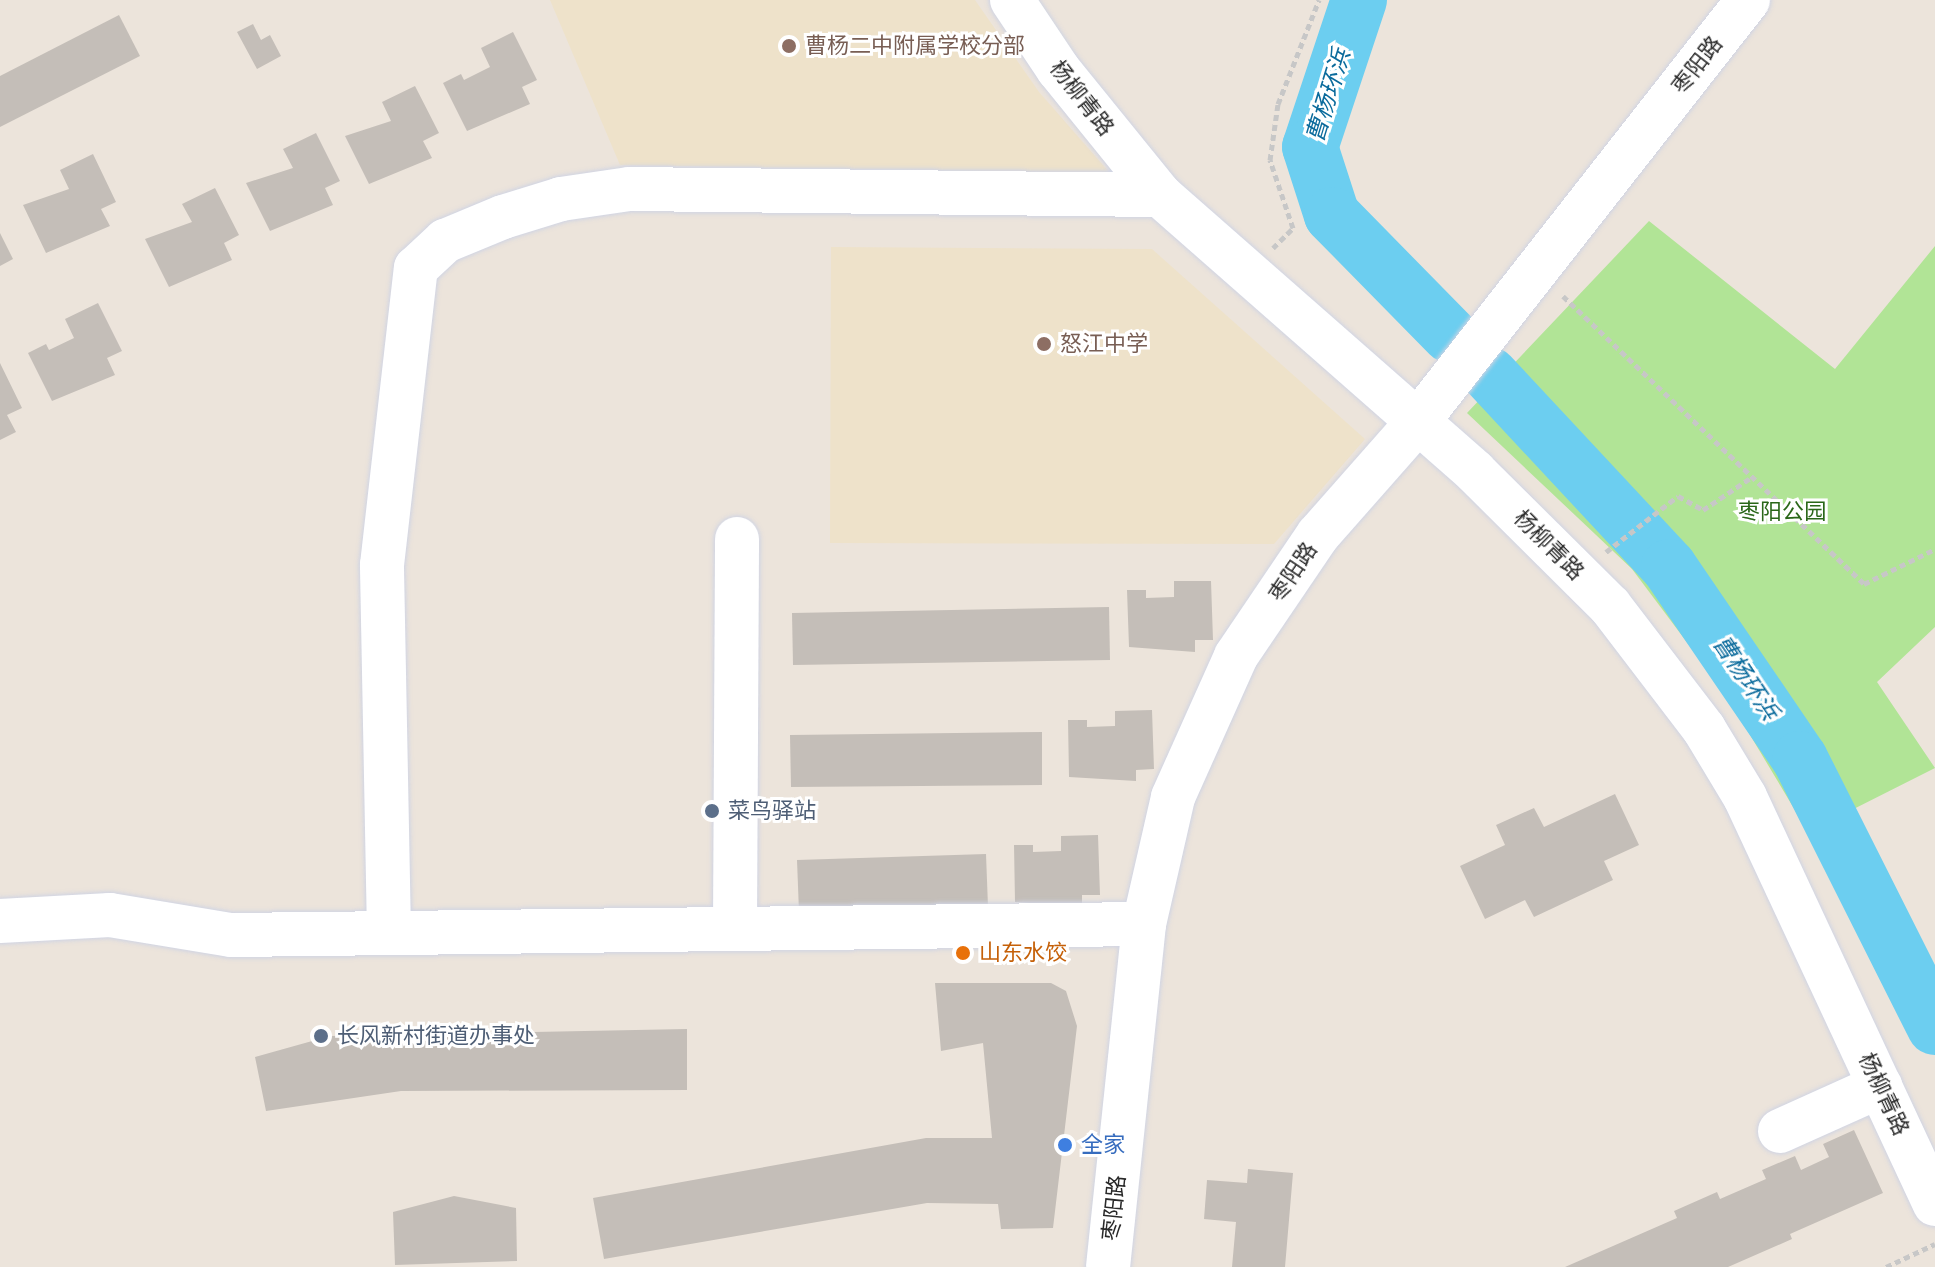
<!DOCTYPE html>
<html>
<head>
<meta charset="utf-8">
<style>
  body { margin:0 }
  #map { position:relative; width:1935px; height:1267px; overflow:hidden; background:#ece4db; font-family:"Roboto Condensed","Noto Sans SC",sans-serif }
  div>[style] { position:absolute }
  .education>* { inset:0; background:#eee2ca }
  .green>* { inset:0; background:#b1e496 }
  .river>* { height:56px; margin:-28px; padding:0 28px; transform-origin:28px; border-radius:28px; background:#6ccef0 }
  .building>* { inset:0; background:#c4beb8 }
  .path>* { height:5px; margin-top:-2.5px; transform-origin:0; background:repeating-linear-gradient(90deg,#c7c7c7 0 6px,transparent 0 10px) }
  .roads { filter:drop-shadow(0 0 2px #d0d4e3) drop-shadow(0 0 2px #d0d4e3) }
  .minor>* { height:44px; margin:-22px; padding:0 22px; transform-origin:22px; border-radius:22px; background:#fff }
  .dots>* { width:22px; height:22px; translate:-50% -50%; box-sizing:border-box; border:4px solid #fff; border-radius:50% }
  span { translate:-50% -50%; white-space:nowrap; text-align:center; line-height:1.15; -webkit-text-stroke:6px #fff; paint-order:stroke }
  .education-label { font-size:22px; color:#785e54 }
  .left { translate:0 -50%; text-align:left }
  .street-label { font-size:22px; color:#292929 }
  .park-label { font-size:22px; color:#2a6719 }
  .service-label { font-size:22px; color:#4e5e75 }
  .food-label { font-size:22px; color:#c56008 }
  .shop-label { font-size:22px; color:#366cbe }
  .water-label { font-size:24px; color:#0b6b9c; font-style:italic }
</style>
</head>
<body>
<div id="map">
  <div class="education">
    <div style="clip-path:polygon(550px 0,975px 0,1039px 92px,1110px 173px,620px 165px)"></div>
    <div style="clip-path:polygon(831px 247px,1152px 249px,1365px 439px,1274px 544px,830px 543px)"></div>
  </div>
  <div class="green">
    <div style="clip-path:polygon(1649px 221px,1835px 369px,1935px 246px,1935px 627px,1877px 682px,1935px 768px,1808px 832px,1725px 693px,1632px 569px,1467px 413px)"></div>
  </div>
  <div class="river">
    <div style="left:1359px;top:0;width:155px;rotate:108.4deg"></div>
    <div style="left:1310px;top:147px;width:71px;rotate:72.1deg"></div>
    <div style="left:1332px;top:215px;width:168px;rotate:45.5deg"></div>
    <div style="left:1490px;top:375px;width:262px;rotate:47deg"></div>
    <div style="left:1669px;top:567px;width:232px;rotate:55.7deg"></div>
    <div style="left:1800px;top:759px;width:300px;rotate:63.3deg"></div>
  </div>
  <div class="building">
    <div style="clip-path:polygon(119px 15px,140px 56px,0 127px,0 76px)"></div>
    <div style="clip-path:polygon(253px 24px,261px 40px,270px 35px,281px 56px,257px 69px,237px 32px)"></div>
    <div style="clip-path:polygon(513px 32px,537px 80px,522px 87px,530px 104px,467px 131px,443px 83px,461px 74px,464px 80px,490px 67px,481px 48px)"></div>
    <div style="clip-path:polygon(415px 86px,439px 133px,423px 141px,432px 158px,369px 184px,345px 136px,391px 121px,382px 102px)"></div>
    <div style="clip-path:polygon(316px 133px,340px 181px,325px 188px,333px 205px,270px 231px,246px 183px,293px 168px,283px 149px)"></div>
    <div style="clip-path:polygon(93px 154px,116px 202px,101px 209px,110px 226px,46px 253px,23px 205px,69px 189px,60px 170px)"></div>
    <div style="clip-path:polygon(215px 188px,239px 235px,224px 243px,232px 260px,169px 287px,145px 239px,192px 222px,182px 204px)"></div>
    <div style="clip-path:polygon(0 233px,13px 259px,0 266px)"></div>
    <div style="clip-path:polygon(98px 303px,122px 351px,107px 358px,115px 375px,52px 401px,28px 353px,46px 344px,49px 350px,74px 338px,65px 319px)"></div>
    <div style="clip-path:polygon(0 363px,22px 408px,7px 415px,16px 432px,0 440px)"></div>
    <div style="clip-path:polygon(1174px 581px,1211px 581px,1213px 640px,1195px 640px,1195px 652px,1129px 647px,1127px 590px,1146px 590px,1146px 598px,1174px 597px)"></div>
    <div style="clip-path:polygon(1109px 607px,1110px 660px,793px 665px,792px 613px)"></div>
    <div style="clip-path:polygon(1152px 710px,1154px 769px,1136px 770px,1136px 781px,1069px 777px,1068px 720px,1087px 720px,1087px 727px,1115px 726px,1115px 711px)"></div>
    <div style="clip-path:polygon(1042px 732px,1042px 785px,791px 787px,790px 735px)"></div>
    <div style="clip-path:polygon(1615px 794px,1639px 845px,1604px 861px,1613px 880px,1534px 917px,1525px 900px,1485px 919px,1460px 866px,1505px 845px,1496px 825px,1534px 808px,1544px 827px)"></div>
    <div style="clip-path:polygon(1098px 835px,1100px 895px,1082px 895px,1082px 907px,1015px 902px,1014px 845px,1033px 845px,1033px 852px,1061px 851px,1061px 836px)"></div>
    <div style="clip-path:polygon(986px 854px,988px 907px,799px 912px,797px 860px)"></div>
    <div style="clip-path:polygon(935px 983px,1051px 983px,1066px 991px,1077px 1026px,1053px 1228px,1001px 1229px,998px 1204px,927px 1203px,604px 1259px,593px 1198px,926px 1138px,992px 1138px,983px 1043px,941px 1051px)"></div>
    <div style="clip-path:polygon(687px 1029px,687px 1090px,401px 1091px,266px 1111px,255px 1057px,330px 1036px)"></div>
    <div style="clip-path:polygon(1854px 1130px,1883px 1193px,1790px 1234px,1792px 1239px,1728px 1267px,1565px 1267px,1677px 1218px,1674px 1211px,1717px 1192px,1720px 1199px,1766px 1179px,1762px 1170px,1795px 1156px,1801px 1170px,1829px 1157px,1823px 1144px)"></div>
    <div style="clip-path:polygon(1248px 1169px,1293px 1173px,1285px 1267px,1232px 1267px,1236px 1222px,1204px 1219px,1207px 1180px,1247px 1183px)"></div>
    <div style="clip-path:polygon(454px 1196px,516px 1208px,517px 1261px,395px 1265px,393px 1212px)"></div>
  </div>
  <div class="path">
    <div style="left:1273px;top:248px;width:28px;rotate:-45deg"></div>
    <div style="left:1293px;top:228px;width:72px;rotate:-108.7deg"></div>
    <div style="left:1270px;top:160px;width:57px;rotate:-81.9deg"></div>
    <div style="left:1278px;top:104px;width:112px;rotate:-68.5deg"></div>
    <div style="left:1563px;top:296px;width:417px;rotate:43.7deg"></div>
    <div style="left:1864px;top:584px;width:79px;rotate:-26.2deg"></div>
    <div style="left:1606px;top:552px;width:91px;rotate:-37.9deg"></div>
    <div style="left:1678px;top:496px;width:29px;rotate:29deg"></div>
    <div style="left:1703px;top:510px;width:59px;rotate:-34deg"></div>
    <div style="left:1886px;top:1267px;width:54px;rotate:-25.1deg"></div>
  </div>
  <div class="roads">
    <div class="minor">
      <div style="left:1012px;top:0;width:83px;rotate:56.3deg"></div>
      <div style="left:1058px;top:69px;width:162px;rotate:51deg"></div>
      <div style="left:1160px;top:195px;width:419px;rotate:41.3deg"></div>
      <div style="left:1475px;top:472px;width:190px;rotate:44.8deg"></div>
      <div style="left:1610px;top:606px;width:155px;rotate:52.6deg"></div>
      <div style="left:1704px;top:729px;width:79px;rotate:58.9deg"></div>
      <div style="left:1745px;top:797px;width:449px;rotate:65deg"></div>
      <div style="left:0;top:921px;width:110px;rotate:-3.1deg"></div>
      <div style="left:110px;top:915px;width:123px;rotate:9.4deg"></div>
      <div style="left:231px;top:935px;width:913px;rotate:-0.69deg"></div>
      <div style="left:735px;top:929px;width:390px;rotate:-89.7deg"></div>
      <div style="left:389px;top:933px;width:368px;rotate:-91.1deg"></div>
      <div style="left:382px;top:565px;width:299px;rotate:-83.5deg"></div>
      <div style="left:416px;top:268px;width:40px;rotate:-43deg"></div>
      <div style="left:445px;top:241px;width:63px;rotate:-22.5deg"></div>
      <div style="left:503px;top:217px;width:61px;rotate:-17.2deg"></div>
      <div style="left:561px;top:199px;width:69px;rotate:-8.4deg"></div>
      <div style="left:629px;top:189px;width:531px;rotate:0.65deg"></div>
      <div style="left:1780px;top:1131px;width:110px;rotate:-24.2deg"></div>
      <div style="left:1108px;top:1267px;width:345px;rotate:-84deg"></div>
      <div style="left:1144px;top:924px;width:130px;rotate:-77.1deg"></div>
      <div style="left:1173px;top:797px;width:154px;rotate:-65.9deg"></div>
      <div style="left:1236px;top:656px;width:146px;rotate:-55.9deg"></div>
      <div style="left:1318px;top:535px;width:147px;rotate:-48.6deg"></div>
      <div style="left:1415px;top:425px;width:540px;rotate:-51.92deg"></div>
    </div>
  </div>
  <div class="dots">
    <div style="left:789px;top:46px;background:#8d6e63"></div>
    <div style="left:1044px;top:344px;background:#8d6e63"></div>
    <div style="left:712px;top:811px;background:#5c6f8a"></div>
    <div style="left:963px;top:953px;background:#e8710a"></div>
    <div style="left:321px;top:1036px;background:#5c6f8a"></div>
    <div style="left:1065px;top:1145px;background:#3f7fe0"></div>
  </div>
  <div class="education-label">
    <span class="left" style="left:805px;top:46px">曹杨二中附属学校分部</span>
    <span class="left" style="left:1060px;top:344px">怒江中学</span>
  </div>
  <div class="street-label">
    <span style="left:1697px;top:65px;rotate:-52deg">枣阳路</span>
    <span style="left:1082px;top:98px;rotate:52deg">杨柳青路</span>
    <span style="left:1549px;top:545px;rotate:45deg">杨柳青路</span>
    <span style="left:1293px;top:572px;rotate:-56deg">枣阳路</span>
    <span style="left:1884px;top:1094px;rotate:65deg">杨柳青路</span>
    <span style="left:1114px;top:1208px;rotate:-84deg">枣阳路</span>
  </div>
  <div class="park-label">
    <span style="left:1782px;top:512px">枣阳公园</span>
  </div>
  <div class="service-label">
    <span class="left" style="left:728px;top:811px">菜鸟驿站</span>
    <span class="left" style="left:337px;top:1036px">长风新村街道办事处</span>
  </div>
  <div class="food-label">
    <span class="left" style="left:979px;top:953px">山东水饺</span>
  </div>
  <div class="shop-label">
    <span class="left" style="left:1081px;top:1145px">全家</span>
  </div>
  <div class="water-label">
    <span style="left:1329px;top:96px;rotate:-73deg">曹杨环浜</span>
    <span style="left:1745px;top:678px;rotate:56deg">曹杨环浜</span>
  </div>
</div>
</body>
</html>
